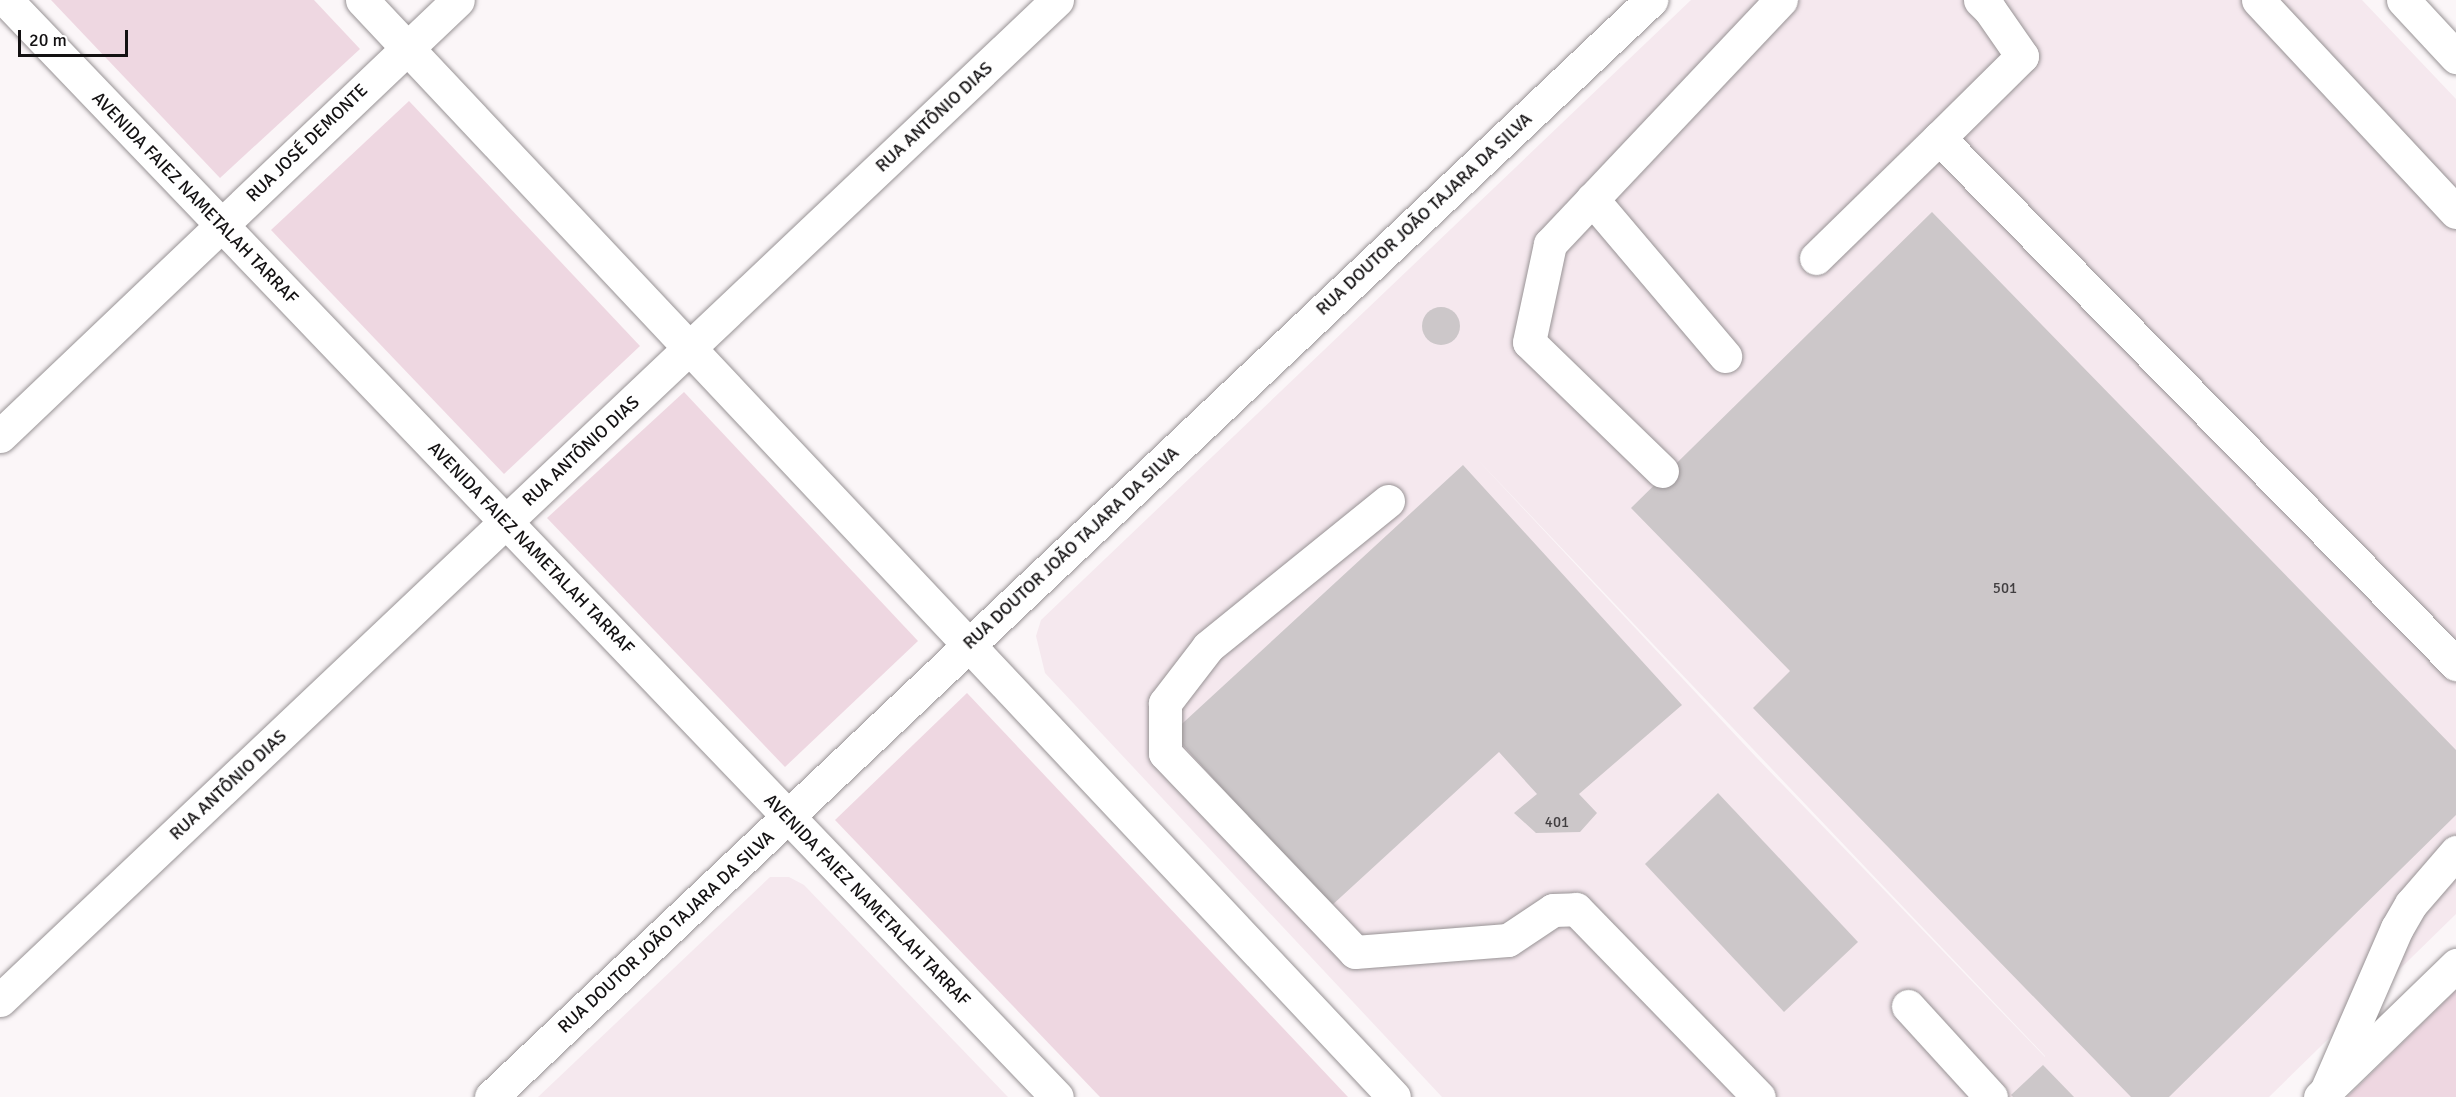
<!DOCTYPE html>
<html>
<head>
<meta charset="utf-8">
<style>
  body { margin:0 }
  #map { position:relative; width:2456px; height:1097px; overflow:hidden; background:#fbf6f8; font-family:Signika,sans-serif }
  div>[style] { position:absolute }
  .built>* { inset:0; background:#f5e8ee }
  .green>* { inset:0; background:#eed7e1 }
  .building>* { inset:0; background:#ccc7c9 }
  .round { border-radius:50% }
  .roads { filter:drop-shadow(0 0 2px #989395) drop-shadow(0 0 2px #989395) }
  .minor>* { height:33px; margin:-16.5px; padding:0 16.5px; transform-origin:16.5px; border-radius:16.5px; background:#fff }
  .major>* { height:33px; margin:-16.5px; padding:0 16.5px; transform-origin:16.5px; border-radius:16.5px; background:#fff }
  span { translate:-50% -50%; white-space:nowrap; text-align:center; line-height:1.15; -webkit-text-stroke:6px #fff; paint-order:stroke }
  .number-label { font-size:15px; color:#413e40 }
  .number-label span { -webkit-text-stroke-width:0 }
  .street-label { font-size:18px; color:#131112 }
  .scale { position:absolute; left:18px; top:30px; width:110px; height:27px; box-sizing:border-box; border:3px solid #131112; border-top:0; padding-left:8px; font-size:18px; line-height:21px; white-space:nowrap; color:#131112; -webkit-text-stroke:4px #fff; paint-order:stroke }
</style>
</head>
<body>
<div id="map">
  <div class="built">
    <div style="clip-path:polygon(evenodd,1691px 0,2362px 0,2456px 99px,2456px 914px,2269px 1097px,1442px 1097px,1045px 673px,1036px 636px,1041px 620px,1691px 0,1476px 458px,2045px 1056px,2045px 1057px,1756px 757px,1476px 458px)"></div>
    <div style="clip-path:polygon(770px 877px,789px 877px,804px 885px,1008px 1097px,538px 1097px)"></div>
  </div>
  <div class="green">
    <div style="clip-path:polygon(51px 0,314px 0,360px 49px,220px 178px)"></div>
    <div style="clip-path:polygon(409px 101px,640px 346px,504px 474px,271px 230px)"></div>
    <div style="clip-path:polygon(684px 392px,918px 641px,785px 767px,547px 518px)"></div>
    <div style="clip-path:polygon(967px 693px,1348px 1097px,1100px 1097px,835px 820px)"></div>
    <div style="clip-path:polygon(2456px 990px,2456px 1097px,2347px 1097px)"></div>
  </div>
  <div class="building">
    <div style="clip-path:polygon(1932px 212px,2456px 750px,2456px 815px,2169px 1097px,2131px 1097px,1753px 708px,1790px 671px,1631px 508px)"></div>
    <div class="round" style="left:1422px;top:307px;width:38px;height:38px"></div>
    <div style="clip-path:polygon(1463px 465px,1682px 705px,1579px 794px,1597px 813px,1580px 832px,1536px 833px,1514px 813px,1537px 794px,1499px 752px,1330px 907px,1172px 733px)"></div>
    <div style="clip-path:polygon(1718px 793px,1858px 942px,1784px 1012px,1645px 864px)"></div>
    <div style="clip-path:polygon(2043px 1065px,2074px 1097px,2013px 1097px,2011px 1095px)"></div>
  </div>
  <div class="roads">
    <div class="minor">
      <div style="left:6px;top:0;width:1519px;rotate:46.23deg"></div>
      <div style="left:362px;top:0;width:1506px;rotate:46.75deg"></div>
      <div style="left:1980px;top:0;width:14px;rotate:45deg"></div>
      <div style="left:1990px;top:10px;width:56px;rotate:55.2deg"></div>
      <div style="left:2022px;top:56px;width:117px;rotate:135.3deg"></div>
      <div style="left:1939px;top:138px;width:738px;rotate:45.49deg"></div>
      <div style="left:2258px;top:0;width:290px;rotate:47deg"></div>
      <div style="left:2403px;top:0;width:78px;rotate:47.1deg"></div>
      <div style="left:1592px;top:199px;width:206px;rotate:49.7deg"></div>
      <div style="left:1816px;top:258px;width:172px;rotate:-44.3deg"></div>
      <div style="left:0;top:436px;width:632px;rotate:-43.59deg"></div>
      <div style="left:1662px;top:471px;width:185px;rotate:-135.9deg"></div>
      <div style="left:1529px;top:342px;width:100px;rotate:-77.9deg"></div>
      <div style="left:1550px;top:244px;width:336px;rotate:-46.6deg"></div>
      <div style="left:1388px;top:501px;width:232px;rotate:141deg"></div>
      <div style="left:1208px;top:647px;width:71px;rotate:127.5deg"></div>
      <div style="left:1165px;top:703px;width:50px;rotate:90deg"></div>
      <div style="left:1165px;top:753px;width:275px;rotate:46.3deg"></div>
      <div style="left:1355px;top:952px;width:153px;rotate:-4.5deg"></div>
      <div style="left:1508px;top:940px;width:54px;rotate:-33.7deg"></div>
      <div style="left:1553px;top:910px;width:23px;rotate:-2deg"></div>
      <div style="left:1576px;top:909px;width:262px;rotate:45.8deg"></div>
      <div style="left:0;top:1000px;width:1455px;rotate:-43.41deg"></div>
      <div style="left:1908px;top:1006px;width:123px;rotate:47.6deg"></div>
      <div style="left:2326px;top:1091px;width:178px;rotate:-66.5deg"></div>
      <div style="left:2397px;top:928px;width:28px;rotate:-60deg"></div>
      <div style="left:2411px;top:904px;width:69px;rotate:-49.1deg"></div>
      <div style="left:491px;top:1097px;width:1597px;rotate:-43.4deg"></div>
    </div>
    <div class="major">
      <div style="left:2320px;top:1097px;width:190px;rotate:-44.1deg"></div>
    </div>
  </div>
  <div class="number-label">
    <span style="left:2005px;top:589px">501</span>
    <span style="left:1557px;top:823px">401</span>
  </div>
  <div class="street-label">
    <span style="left:934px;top:117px;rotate:-43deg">RUA ANTÔNIO DIAS</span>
    <span style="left:307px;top:143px;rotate:-44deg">RUA JOSÉ DEMONTE</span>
    <span style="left:195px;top:198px;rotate:46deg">AVENIDA FAIEZ NAMETALAH TARRAF</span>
    <span style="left:1424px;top:214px;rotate:-43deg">RUA DOUTOR JOÃO TAJARA DA SILVA</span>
    <span style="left:581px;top:451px;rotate:-43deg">RUA ANTÔNIO DIAS</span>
    <span style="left:531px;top:548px;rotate:46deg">AVENIDA FAIEZ NAMETALAH TARRAF</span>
    <span style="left:1071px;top:548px;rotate:-43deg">RUA DOUTOR JOÃO TAJARA DA SILVA</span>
    <span style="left:228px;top:785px;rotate:-43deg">RUA ANTÔNIO DIAS</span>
    <span style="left:867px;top:900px;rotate:46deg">AVENIDA FAIEZ NAMETALAH TARRAF</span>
    <span style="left:666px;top:932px;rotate:-43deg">RUA DOUTOR JOÃO TAJARA DA SILVA</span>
  </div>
  <div class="scale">20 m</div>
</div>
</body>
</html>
